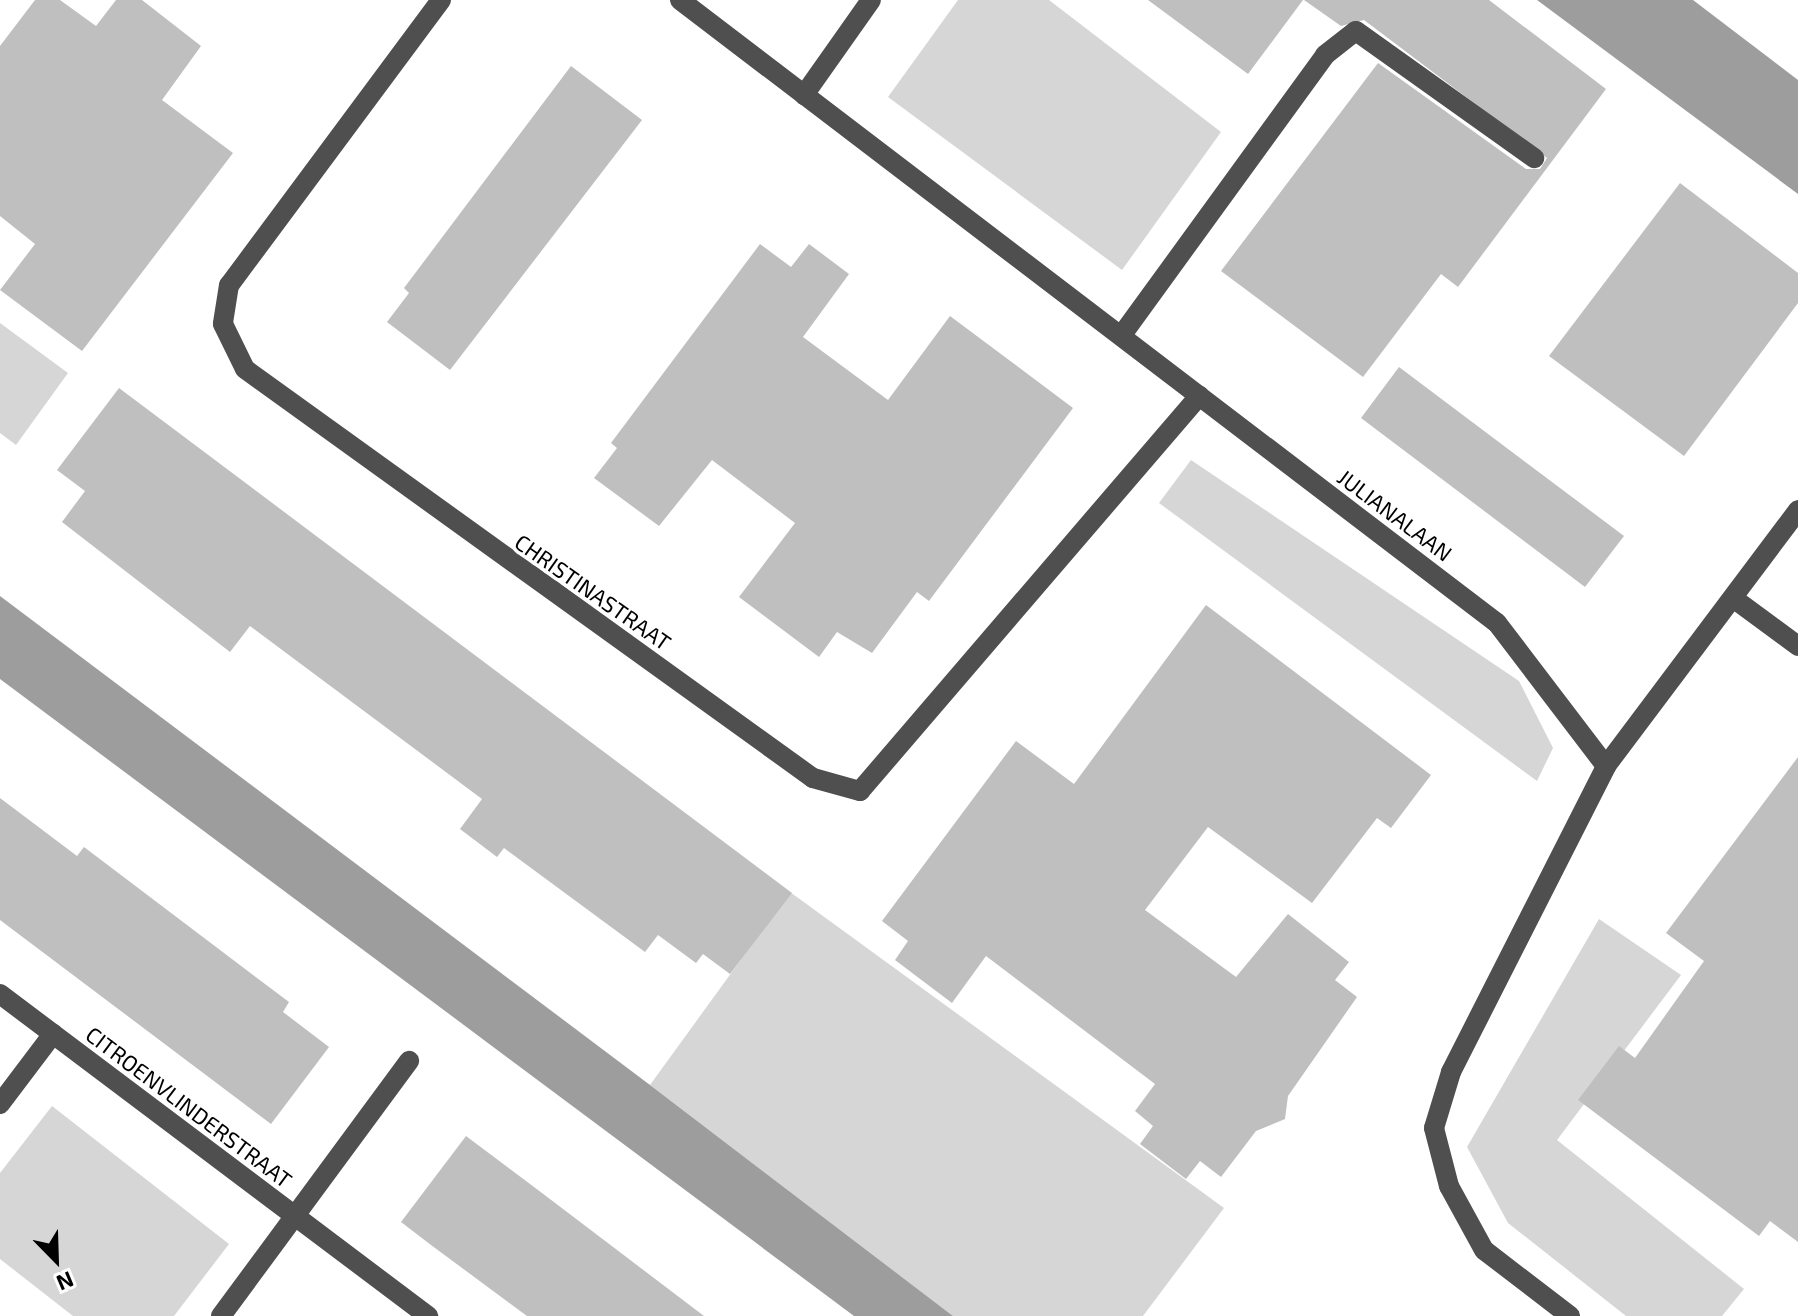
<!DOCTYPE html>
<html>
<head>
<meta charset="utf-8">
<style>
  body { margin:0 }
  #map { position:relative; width:1798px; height:1316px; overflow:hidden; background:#fff; font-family:"Exo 2",sans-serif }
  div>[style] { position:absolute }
  .green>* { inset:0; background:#d6d6d6 }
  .water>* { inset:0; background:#9d9d9d }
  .building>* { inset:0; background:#bfbfbf }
  .minor>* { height:20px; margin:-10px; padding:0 10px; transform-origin:10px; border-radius:10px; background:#4f4f4f }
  span { translate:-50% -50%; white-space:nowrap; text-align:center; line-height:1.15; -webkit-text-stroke:7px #fff; paint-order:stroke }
  .street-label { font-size:22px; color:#000 }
  .north { position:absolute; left:16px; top:1220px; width:80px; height:80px; -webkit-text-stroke:6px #fff; paint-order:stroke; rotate:157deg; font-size:22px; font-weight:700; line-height:32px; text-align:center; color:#000 }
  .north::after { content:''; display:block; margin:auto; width:28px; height:36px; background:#000; clip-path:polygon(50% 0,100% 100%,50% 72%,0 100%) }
</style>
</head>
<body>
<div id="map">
  <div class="green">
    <div style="clip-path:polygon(958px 0,1049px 0,1221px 132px,1122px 270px,888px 97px)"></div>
    <div style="clip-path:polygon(0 323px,68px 373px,16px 445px,0 433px)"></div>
    <div style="clip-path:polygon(1191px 460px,1519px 681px,1553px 748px,1537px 781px,1159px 503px)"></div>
    <div style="clip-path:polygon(790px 892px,1224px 1208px,1143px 1316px,953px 1316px,650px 1085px)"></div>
    <div style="clip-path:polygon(1599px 919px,1681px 975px,1557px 1140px,1744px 1289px,1722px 1316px,1626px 1316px,1508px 1223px,1467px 1147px)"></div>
    <div style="clip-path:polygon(52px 1106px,229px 1244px,174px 1316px,73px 1316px,0 1259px,0 1173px)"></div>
  </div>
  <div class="water">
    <div style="clip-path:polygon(1537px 0,1693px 0,1798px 80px,1798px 194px)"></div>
    <div style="clip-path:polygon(0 596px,650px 1085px,953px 1316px,854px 1316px,0 679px)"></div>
  </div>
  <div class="building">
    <div style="clip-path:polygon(35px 0,60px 0,96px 26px,116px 0,142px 0,201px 46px,162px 100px,233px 153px,82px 351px,0 290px,35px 244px,0 216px,0 46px)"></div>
    <div style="clip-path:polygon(1148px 0,1303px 0,1248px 74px)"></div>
    <div style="clip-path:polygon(1304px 0,1489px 0,1606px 89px,1458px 287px,1441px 274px,1363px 377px,1221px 271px,1378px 63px,1526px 169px,1540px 169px,1547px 158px,1364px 20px,1341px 26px)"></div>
    <div style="clip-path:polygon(571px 66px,642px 120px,450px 370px,387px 322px,409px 293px,404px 288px)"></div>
    <div style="clip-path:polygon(1680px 183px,1798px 273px,1798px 303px,1684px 456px,1549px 356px)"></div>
    <div style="clip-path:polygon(760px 244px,791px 267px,809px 244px,849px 274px,803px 337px,888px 400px,950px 316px,1073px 408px,929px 601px,917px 592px,872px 653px,837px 632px,819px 657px,739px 597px,795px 523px,712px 460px,659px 526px,594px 478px,617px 448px,611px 443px)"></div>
    <div style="clip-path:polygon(1399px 367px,1624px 536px,1585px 587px,1361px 418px)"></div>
    <div style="clip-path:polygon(119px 388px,792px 893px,730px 974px,703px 954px,696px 963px,658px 935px,645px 952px,504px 848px,497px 857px,460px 829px,482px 799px,250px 626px,230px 652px,62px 522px,85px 491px,57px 470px)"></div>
    <div style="clip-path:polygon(1206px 605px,1431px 775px,1391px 828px,1377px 818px,1312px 903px,1208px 827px,1145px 910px,1236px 977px,1288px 914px,1349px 962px,1335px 980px,1357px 997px,1288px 1096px,1285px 1119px,1256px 1131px,1221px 1177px,1200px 1161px,1186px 1179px,1140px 1144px,1153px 1126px,1135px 1111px,1155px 1084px,986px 956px,952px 1003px,895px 960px,908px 941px,882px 921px,1016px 741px,1074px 784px)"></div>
    <div style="clip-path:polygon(1798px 757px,1798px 1242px,1770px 1221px,1759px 1236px,1578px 1100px,1619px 1046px,1635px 1058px,1704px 961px,1666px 933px)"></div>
    <div style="clip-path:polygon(0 798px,77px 856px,84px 847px,261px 981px,289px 1002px,283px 1012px,329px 1047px,271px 1124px,0 920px)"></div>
    <div style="clip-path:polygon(466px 1136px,542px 1193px,704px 1316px,527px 1316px,431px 1245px,401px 1222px)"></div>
  </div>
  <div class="minor">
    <div style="left:441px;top:0;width:355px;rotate:126.6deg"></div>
    <div style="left:229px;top:285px;width:39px;rotate:99deg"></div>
    <div style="left:223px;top:324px;width:50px;rotate:63.9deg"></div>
    <div style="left:245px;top:369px;width:700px;rotate:35.76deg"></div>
    <div style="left:813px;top:778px;width:49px;rotate:15.5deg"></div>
    <div style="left:860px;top:791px;width:521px;rotate:-49.36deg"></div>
    <div style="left:680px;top:0;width:1027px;rotate:37.33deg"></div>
    <div style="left:1497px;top:623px;width:180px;rotate:52.7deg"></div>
    <div style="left:804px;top:95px;width:116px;rotate:-54.8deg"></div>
    <div style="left:1124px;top:332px;width:342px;rotate:-54deg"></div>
    <div style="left:1325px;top:55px;width:39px;rotate:-38deg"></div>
    <div style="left:1356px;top:31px;width:219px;rotate:35.5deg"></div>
    <div style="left:1733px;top:598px;width:81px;rotate:36.4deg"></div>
    <div style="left:0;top:994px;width:536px;rotate:36.96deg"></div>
    <div style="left:0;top:1104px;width:88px;rotate:-52.9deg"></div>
    <div style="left:221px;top:1316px;width:317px;rotate:-53.6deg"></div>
    <div style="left:1570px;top:1316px;width:108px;rotate:-142.5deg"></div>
    <div style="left:1484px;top:1250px;width:73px;rotate:-118.7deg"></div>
    <div style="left:1449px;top:1186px;width:60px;rotate:-104.5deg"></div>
    <div style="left:1434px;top:1128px;width:59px;rotate:-73.1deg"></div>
    <div style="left:1451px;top:1072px;width:343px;rotate:-63.1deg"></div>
    <div style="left:1606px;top:766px;width:320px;rotate:-53.1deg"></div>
  </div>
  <div class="street-label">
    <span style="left:1395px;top:515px;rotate:37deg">JULIANALAAN</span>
    <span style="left:593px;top:592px;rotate:35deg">CHRISTINASTRAAT</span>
    <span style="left:189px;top:1107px;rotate:37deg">CITROENVLINDERSTRAAT</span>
  </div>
  <div class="north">N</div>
</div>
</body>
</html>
